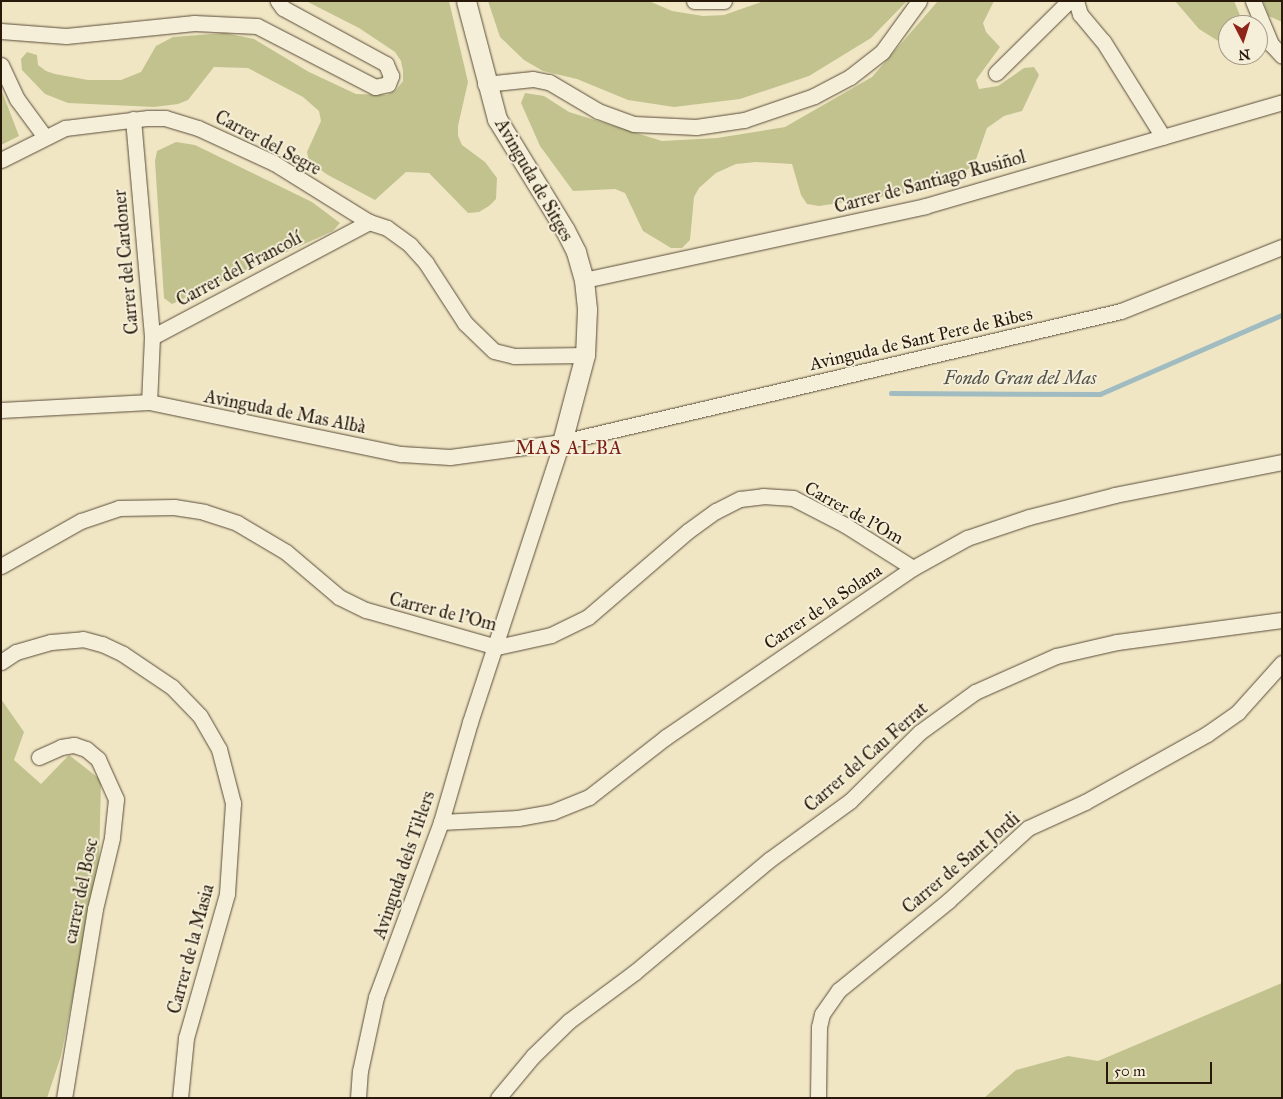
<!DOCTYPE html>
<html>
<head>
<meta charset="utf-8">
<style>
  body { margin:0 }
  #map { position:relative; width:1283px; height:1099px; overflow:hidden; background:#f0e6c4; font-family:"IM FELL Great Primer",serif }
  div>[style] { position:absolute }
  .green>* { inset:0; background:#c2c28f }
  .stream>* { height:4.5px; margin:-2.25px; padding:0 2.25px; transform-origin:2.25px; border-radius:2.25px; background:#a1bcc0 }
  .roads { filter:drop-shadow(0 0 1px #5a4c39) drop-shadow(0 0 1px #5a4c39) }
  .minor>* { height:15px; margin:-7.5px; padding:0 7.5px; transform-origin:7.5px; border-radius:7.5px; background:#f5efd9 }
  .tertiary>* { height:19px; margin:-9.5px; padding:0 9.5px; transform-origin:9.5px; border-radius:9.5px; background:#f5efd9 }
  span { translate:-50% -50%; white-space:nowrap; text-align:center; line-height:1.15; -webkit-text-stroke:4px #f5efd9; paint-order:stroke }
  .street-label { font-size:18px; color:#28190b }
  .water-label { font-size:19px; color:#52524a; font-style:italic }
  .neighbourhood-label { font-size:19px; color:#7a1f14; letter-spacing:1px }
  .frame { position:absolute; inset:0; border:2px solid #28190b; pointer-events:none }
  .north { position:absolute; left:1218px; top:15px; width:50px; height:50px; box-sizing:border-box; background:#f5efd9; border:1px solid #a39987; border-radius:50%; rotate:175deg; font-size:14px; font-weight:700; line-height:20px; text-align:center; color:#28190b }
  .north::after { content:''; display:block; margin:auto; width:18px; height:22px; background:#8f2418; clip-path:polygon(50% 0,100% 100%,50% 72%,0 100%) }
  .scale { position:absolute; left:1106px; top:1062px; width:106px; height:22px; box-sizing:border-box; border:2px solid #28190b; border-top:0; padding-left:6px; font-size:15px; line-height:18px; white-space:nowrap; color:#28190b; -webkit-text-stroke:4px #f5efd9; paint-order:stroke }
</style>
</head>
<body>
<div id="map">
  <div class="green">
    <div style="clip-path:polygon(306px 1px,449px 1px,468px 82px,458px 126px,458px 136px,462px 145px,485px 162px,497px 178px,496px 199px,489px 206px,479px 212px,468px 213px,429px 173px,406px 172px,375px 200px,328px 175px,309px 162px,307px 152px,321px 121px,319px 111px,303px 97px,248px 68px,214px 67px,188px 100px,178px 104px,154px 107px,68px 103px,45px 94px,22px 70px,21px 59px,27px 52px,37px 55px,38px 65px,46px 71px,55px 74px,88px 80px,121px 80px,141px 72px,156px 46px,173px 37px,225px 33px,254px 39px,309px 72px,356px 94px,387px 95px,396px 90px,403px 81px,403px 71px,401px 61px,395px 52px,359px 28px)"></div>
    <div style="clip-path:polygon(488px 1px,649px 1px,672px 11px,703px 16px,724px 15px,764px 1px,907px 1px,871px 38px,809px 76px,740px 99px,674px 107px,628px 100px,577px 79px,543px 71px,524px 60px,500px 37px)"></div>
    <div style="clip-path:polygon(938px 1px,994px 1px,983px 23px,986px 32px,1000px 47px,976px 80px,979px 89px,998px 86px,1024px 68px,1034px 67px,1039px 75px,1022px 111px,1004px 116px,987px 128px,974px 165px,957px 177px,912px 192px,819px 206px,807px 204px,801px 195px,792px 164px,756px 162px,736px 164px,716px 173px,699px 188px,694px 197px,690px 240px,682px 248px,671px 248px,643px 231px,625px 193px,615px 189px,573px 191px,540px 146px,521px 103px,525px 93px,544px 96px,569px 112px,662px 141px,717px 138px,785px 127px,872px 77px)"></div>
    <div style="clip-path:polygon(1175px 1px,1234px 1px,1244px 25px,1228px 25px,1226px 46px,1199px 29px)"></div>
    <div style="clip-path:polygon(1263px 1px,1282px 1px,1282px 22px,1269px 16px)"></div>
    <div style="clip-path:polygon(1px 89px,19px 136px,1px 145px)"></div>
    <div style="clip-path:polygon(176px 142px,195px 145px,312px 202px,340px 223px,333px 231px,172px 304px,164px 298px,155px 161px,157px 151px)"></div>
    <div style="clip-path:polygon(1px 699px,24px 732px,14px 760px,41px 784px,69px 755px,101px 780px,99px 865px,61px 1056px,47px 1098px,1px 1098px)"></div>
    <div style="clip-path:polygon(1282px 983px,1282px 1098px,984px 1098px,1016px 1070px,1068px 1056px,1098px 1061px)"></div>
  </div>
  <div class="stream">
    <div style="left:891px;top:393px;width:209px;rotate:0.3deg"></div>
    <div style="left:1100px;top:394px;width:198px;rotate:-23.5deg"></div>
  </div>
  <div class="roads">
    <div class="minor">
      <div style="left:694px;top:1px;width:30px"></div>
      <div style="left:1076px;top:1px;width:14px;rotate:73deg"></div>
      <div style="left:1080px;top:14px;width:35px;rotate:50deg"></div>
      <div style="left:1103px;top:41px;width:113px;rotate:58deg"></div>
      <div style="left:1253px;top:1px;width:47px;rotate:67.3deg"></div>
      <div style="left:1271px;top:44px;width:16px;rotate:47deg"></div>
      <div style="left:1px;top:31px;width:65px;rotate:4.4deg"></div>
      <div style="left:66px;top:36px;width:129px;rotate:-5.8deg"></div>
      <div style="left:194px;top:23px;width:63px;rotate:2.7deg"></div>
      <div style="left:257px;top:26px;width:133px;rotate:27.3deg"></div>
      <div style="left:375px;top:87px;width:13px;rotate:-13deg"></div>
      <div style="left:388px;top:84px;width:9px;rotate:-69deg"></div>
      <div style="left:391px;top:76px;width:13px;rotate:-113deg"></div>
      <div style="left:386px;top:64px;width:117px;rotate:-151.5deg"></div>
      <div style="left:283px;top:8px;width:9px;rotate:-126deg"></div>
      <div style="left:1px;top:65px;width:38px;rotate:65deg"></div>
      <div style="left:17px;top:99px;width:47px;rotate:53.6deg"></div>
      <div style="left:996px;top:73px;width:103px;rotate:-44.6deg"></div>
      <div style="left:485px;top:84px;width:48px;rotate:-5.9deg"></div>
      <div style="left:533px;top:79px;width:16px;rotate:11deg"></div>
      <div style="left:549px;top:82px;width:57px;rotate:30.6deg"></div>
      <div style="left:598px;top:111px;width:38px;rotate:20deg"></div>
      <div style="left:634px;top:124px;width:62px;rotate:2.8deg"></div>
      <div style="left:696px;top:127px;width:49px;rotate:-8.3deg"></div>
      <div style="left:744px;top:120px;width:74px;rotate:-18.9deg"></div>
      <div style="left:814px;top:96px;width:41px;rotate:-27.8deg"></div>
      <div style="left:850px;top:77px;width:41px;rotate:-38deg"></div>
      <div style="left:882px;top:52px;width:63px;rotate:-54deg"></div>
      <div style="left:133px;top:119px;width:219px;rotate:85deg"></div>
      <div style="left:152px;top:337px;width:65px;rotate:92.6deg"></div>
      <div style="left:1px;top:160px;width:72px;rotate:-26.6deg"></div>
      <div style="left:65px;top:128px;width:84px;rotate:-6.9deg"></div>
      <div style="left:148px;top:118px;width:17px"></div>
      <div style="left:165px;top:118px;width:34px;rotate:17deg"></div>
      <div style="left:198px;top:128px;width:84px;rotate:24.7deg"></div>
      <div style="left:274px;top:163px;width:112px;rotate:31.8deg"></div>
      <div style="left:369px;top:222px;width:19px;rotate:18deg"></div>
      <div style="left:387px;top:228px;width:29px;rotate:36deg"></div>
      <div style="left:410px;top:245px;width:24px;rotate:48deg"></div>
      <div style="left:426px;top:263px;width:72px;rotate:57deg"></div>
      <div style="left:465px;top:323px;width:40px;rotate:44deg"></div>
      <div style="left:494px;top:351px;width:21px;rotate:14deg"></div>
      <div style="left:514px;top:356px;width:71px;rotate:-0.8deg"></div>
      <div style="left:584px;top:280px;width:349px;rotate:-12.2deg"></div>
      <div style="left:925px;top:206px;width:372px;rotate:-16.2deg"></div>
      <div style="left:152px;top:337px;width:246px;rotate:-27.9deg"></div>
      <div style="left:1px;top:410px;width:148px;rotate:-3.1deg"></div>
      <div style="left:149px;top:402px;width:257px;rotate:11.7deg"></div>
      <div style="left:401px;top:454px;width:49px;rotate:3.5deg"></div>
      <div style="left:450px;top:457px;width:113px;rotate:-7.6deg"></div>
      <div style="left:562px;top:442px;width:574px;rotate:-13.19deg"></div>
      <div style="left:1121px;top:311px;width:173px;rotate:-21.7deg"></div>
      <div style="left:1px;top:566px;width:92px;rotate:-29.4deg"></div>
      <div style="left:81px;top:521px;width:40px;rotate:-18.9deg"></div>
      <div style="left:119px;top:508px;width:55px;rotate:-1deg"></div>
      <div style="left:174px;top:507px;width:30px;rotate:9deg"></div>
      <div style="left:204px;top:512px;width:35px;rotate:18deg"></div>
      <div style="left:237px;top:523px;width:57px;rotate:30.6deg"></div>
      <div style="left:286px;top:552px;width:70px;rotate:40.3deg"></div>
      <div style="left:339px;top:597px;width:30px;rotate:26deg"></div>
      <div style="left:366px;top:610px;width:136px;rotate:15.8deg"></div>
      <div style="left:497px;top:647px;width:55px;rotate:-12.5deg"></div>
      <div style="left:551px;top:635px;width:41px;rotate:-25.9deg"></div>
      <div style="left:588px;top:617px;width:132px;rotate:-40.7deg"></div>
      <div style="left:688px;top:531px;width:34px;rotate:-36deg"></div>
      <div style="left:716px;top:511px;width:27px;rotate:-27deg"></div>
      <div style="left:740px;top:499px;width:23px;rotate:-7deg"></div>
      <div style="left:763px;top:496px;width:30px;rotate:4deg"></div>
      <div style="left:793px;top:498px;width:59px;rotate:27.4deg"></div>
      <div style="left:845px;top:525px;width:80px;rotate:32.3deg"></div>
      <div style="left:1px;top:662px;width:18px;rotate:-34deg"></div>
      <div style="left:16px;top:652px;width:36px;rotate:-16deg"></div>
      <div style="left:51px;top:642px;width:32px;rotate:-5deg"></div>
      <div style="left:83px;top:639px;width:20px;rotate:15deg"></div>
      <div style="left:102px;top:644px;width:23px;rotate:25deg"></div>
      <div style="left:123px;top:654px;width:59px;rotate:34deg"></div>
      <div style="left:172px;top:687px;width:40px;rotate:46deg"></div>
      <div style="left:200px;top:716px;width:38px;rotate:60deg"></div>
      <div style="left:219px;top:749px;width:56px;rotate:75.5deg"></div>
      <div style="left:233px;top:803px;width:91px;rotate:93.8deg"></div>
      <div style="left:227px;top:894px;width:150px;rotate:105.9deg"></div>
      <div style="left:186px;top:1038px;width:60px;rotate:95.7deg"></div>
      <div style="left:39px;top:757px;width:24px;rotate:-24deg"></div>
      <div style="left:61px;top:747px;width:13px;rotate:-9deg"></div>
      <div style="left:74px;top:745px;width:13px;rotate:18deg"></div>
      <div style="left:86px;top:749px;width:16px;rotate:40deg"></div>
      <div style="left:98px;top:759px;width:44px;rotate:65.8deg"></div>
      <div style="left:116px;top:799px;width:39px;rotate:96deg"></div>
      <div style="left:112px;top:838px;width:73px;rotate:103.5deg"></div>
      <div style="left:95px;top:909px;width:192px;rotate:99.3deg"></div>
      <div style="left:441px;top:822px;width:77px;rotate:-3deg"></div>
      <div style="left:518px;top:818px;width:35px;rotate:-10deg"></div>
      <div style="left:552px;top:812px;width:40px;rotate:-22deg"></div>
      <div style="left:589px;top:797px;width:98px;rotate:-37.9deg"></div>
      <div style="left:666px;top:737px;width:299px;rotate:-34.4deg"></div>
      <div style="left:913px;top:568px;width:62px;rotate:-29.1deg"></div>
      <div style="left:967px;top:538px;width:65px;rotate:-18.7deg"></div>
      <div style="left:1029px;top:517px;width:89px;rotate:-14.3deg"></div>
      <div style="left:1115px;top:495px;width:170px;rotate:-11.2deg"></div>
      <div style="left:358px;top:1098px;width:27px;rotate:-86deg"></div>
      <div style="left:360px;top:1071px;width:76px;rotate:-77.8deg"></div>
      <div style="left:376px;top:997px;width:187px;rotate:-69.6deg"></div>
      <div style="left:441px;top:822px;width:104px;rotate:-73.8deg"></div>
      <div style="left:470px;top:722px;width:295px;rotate:-71.8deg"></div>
      <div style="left:498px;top:1098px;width:55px;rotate:-50.2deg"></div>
      <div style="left:533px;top:1056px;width:50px;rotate:-44.2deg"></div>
      <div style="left:569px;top:1021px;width:82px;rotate:-36.6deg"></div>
      <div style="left:635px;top:972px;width:175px;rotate:-39.9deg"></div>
      <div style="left:769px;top:860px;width:100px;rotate:-36.1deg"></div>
      <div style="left:850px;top:801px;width:98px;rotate:-44.6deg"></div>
      <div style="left:920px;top:732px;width:68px;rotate:-36deg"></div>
      <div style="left:975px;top:692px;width:89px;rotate:-24deg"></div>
      <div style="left:1056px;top:656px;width:63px;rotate:-12.9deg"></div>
      <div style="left:1117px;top:642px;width:166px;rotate:-7.6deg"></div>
      <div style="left:818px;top:1098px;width:71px;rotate:-89.2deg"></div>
      <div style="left:819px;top:1027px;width:13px;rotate:-77deg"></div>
      <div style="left:822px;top:1014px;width:29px;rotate:-55deg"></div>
      <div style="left:839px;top:990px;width:141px;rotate:-39.2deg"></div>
      <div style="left:948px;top:901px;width:108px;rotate:-42.4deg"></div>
      <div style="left:1028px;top:828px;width:63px;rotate:-24.5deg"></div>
      <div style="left:1085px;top:802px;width:140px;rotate:-29.1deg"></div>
      <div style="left:1207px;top:734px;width:38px;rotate:-35deg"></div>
      <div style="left:1238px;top:712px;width:66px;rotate:-48.1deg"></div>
    </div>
    <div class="tertiary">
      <div style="left:466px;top:1px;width:122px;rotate:75.3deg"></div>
      <div style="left:497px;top:119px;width:130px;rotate:58.5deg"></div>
      <div style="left:565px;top:230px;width:25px;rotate:63deg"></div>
      <div style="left:576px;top:252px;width:29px;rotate:74deg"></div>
      <div style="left:584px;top:280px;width:30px;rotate:84deg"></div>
      <div style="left:587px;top:310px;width:45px;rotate:92.5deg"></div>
      <div style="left:585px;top:355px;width:90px;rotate:104.8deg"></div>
    </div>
  </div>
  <div class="street-label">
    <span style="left:268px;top:143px;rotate:28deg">Carrer del Segre</span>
    <span style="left:534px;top:180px;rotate:60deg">Avinguda de Sitges</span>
    <span style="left:930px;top:182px;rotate:-15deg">Carrer de Santiago Rusiñol</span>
    <span style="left:126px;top:262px;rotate:-95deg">Carrer del Cardoner</span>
    <span style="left:239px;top:269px;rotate:-28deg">Carrer del Francolí</span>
    <span style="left:921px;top:339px;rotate:-13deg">Avinguda de Sant Pere de Ribes</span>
    <span style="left:285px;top:412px;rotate:11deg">Avinguda de Mas Albà</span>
    <span style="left:854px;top:513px;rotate:29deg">Carrer de l'Om</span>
    <span style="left:823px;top:607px;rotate:-34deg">Carrer de la Solana</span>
    <span style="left:443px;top:612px;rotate:14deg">Carrer de l'Om</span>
    <span style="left:866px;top:757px;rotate:-41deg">Carrer del Cau Ferrat</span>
    <span style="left:961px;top:863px;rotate:-40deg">Carrer de Sant Jordi</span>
    <span style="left:404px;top:865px;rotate:-71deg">Avinguda dels Til·lers</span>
    <span style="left:81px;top:891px;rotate:-78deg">carrer del Bosc</span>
    <span style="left:191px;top:949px;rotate:-75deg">Carrer de la Masia</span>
  </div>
  <div class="water-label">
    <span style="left:1020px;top:378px">Fondo Gran del Mas</span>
  </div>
  <div class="neighbourhood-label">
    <span style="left:569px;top:448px">MAS ALBA</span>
  </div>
  <div class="frame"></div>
  <div class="north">N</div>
  <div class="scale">50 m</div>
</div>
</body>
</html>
